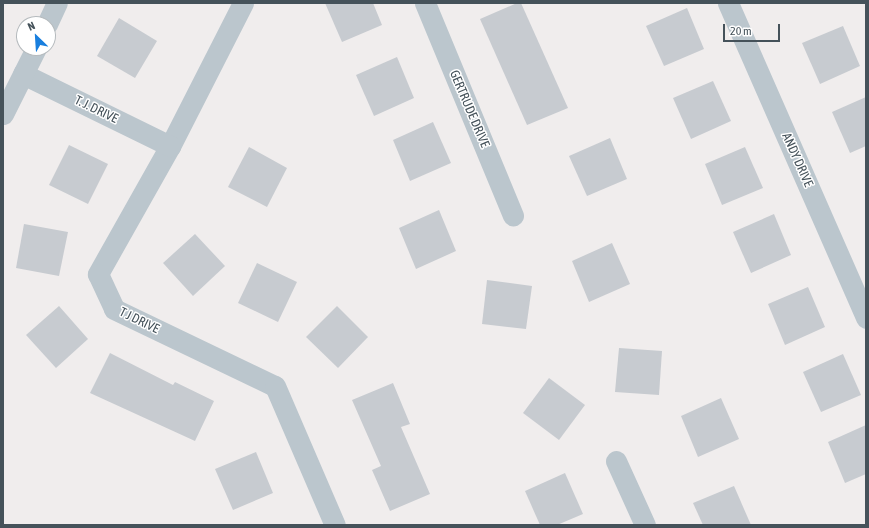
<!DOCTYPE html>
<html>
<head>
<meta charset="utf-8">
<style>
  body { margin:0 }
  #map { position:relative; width:869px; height:528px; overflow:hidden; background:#f0eded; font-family:"Asap Condensed",sans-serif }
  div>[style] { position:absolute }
  .building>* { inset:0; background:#c7cbd0 }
  .minor>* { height:21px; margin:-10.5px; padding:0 10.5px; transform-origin:10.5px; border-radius:10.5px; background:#bbc6cd }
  span { translate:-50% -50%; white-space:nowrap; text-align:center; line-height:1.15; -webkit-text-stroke:3px #fff; paint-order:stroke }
  .street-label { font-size:13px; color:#45525a }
  .frame { position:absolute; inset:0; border:4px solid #45525a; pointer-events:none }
  .north { position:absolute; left:16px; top:16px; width:40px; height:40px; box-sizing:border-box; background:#fff; border:1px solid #b5babd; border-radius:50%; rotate:335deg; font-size:11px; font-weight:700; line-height:16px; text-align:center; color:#45525a }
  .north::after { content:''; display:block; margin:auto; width:14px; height:18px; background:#197fde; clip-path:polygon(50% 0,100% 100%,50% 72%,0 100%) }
  .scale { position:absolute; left:723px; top:24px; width:57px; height:18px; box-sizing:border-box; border:2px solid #45525a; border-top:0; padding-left:5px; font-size:12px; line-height:14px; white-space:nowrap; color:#45525a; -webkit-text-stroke:3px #fff; paint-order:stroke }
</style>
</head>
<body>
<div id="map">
  <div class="building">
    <div style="clip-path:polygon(325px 3px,373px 3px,382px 25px,342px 42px)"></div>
    <div style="clip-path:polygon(517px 3px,521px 3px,568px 108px,527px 125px,480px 19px)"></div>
    <div style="clip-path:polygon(687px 8px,704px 49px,664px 66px,646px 26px)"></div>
    <div style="clip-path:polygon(119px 18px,157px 41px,135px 78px,97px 56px)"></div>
    <div style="clip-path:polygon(843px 26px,860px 66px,820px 84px,802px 43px)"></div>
    <div style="clip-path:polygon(397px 57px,414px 98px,374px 116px,356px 75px)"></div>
    <div style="clip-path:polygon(713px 81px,731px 121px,691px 139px,673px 98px)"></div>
    <div style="clip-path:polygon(866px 97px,866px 146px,850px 153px,832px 112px)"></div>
    <div style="clip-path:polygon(433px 122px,451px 163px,410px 181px,393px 140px)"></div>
    <div style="clip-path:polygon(610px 138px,627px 179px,587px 196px,569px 156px)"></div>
    <div style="clip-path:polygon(69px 145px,108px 164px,88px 204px,49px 185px)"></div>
    <div style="clip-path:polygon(249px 147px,287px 168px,267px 207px,228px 187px)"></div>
    <div style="clip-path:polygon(745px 147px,763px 188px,722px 205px,705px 164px)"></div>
    <div style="clip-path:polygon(439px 210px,456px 251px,416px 269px,399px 228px)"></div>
    <div style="clip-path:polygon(774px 214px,791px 255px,751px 273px,733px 232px)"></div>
    <div style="clip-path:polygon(24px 224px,68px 232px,59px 276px,16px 268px)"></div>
    <div style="clip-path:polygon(195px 234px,225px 266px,193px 296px,163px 263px)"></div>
    <div style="clip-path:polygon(612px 243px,630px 284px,589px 302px,572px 261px)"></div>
    <div style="clip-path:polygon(257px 263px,297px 282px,278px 322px,238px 303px)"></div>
    <div style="clip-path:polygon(487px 280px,532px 286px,526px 329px,482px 324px)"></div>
    <div style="clip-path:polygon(808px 287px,825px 327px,785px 345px,768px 304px)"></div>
    <div style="clip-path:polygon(59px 306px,88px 339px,56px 368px,26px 335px)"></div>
    <div style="clip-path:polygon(337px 306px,368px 337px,338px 368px,306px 337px)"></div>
    <div style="clip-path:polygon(619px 348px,662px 351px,659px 395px,615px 392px)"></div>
    <div style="clip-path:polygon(110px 353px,173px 385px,175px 382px,214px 401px,195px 441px,90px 393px)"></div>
    <div style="clip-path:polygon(843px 354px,861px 395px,821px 412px,803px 372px)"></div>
    <div style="clip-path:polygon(549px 378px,585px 405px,559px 440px,523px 413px)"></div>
    <div style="clip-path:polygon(393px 383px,410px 424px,401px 427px,430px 494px,390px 511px,372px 470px,381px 466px,352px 400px)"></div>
    <div style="clip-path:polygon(721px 398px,739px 439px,698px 457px,681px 416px)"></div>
    <div style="clip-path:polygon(866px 425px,866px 474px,845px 483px,828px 442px)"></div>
    <div style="clip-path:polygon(256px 452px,273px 493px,233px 510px,215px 469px)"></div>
    <div style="clip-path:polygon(565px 473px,583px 514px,557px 525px,540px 525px,525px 491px)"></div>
    <div style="clip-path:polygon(734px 486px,751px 525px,703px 525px,693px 503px)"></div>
  </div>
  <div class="minor">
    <div style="left:243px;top:3px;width:161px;rotate:117deg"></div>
    <div style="left:170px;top:146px;width:147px;rotate:119.4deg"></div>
    <div style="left:98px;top:274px;width:38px;rotate:65deg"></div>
    <div style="left:114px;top:309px;width:178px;rotate:25.6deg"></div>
    <div style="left:275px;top:386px;width:151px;rotate:66.7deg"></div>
    <div style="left:425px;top:3px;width:230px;rotate:67.5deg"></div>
    <div style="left:728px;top:3px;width:344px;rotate:66.3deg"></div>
    <div style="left:47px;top:24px;width:23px;rotate:-65deg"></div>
    <div style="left:23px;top:74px;width:164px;rotate:26.1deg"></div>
    <div style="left:3px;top:114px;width:74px;rotate:-63.4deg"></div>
    <div style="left:616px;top:461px;width:70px;rotate:65.6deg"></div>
  </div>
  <div class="street-label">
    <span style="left:469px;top:109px;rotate:67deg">GERTRUDE DRIVE</span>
    <span style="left:96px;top:110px;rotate:26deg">T. J. DRIVE</span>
    <span style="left:797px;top:160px;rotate:66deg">ANDY DRIVE</span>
    <span style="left:139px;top:321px;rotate:26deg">T J DRIVE</span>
  </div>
  <div class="frame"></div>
  <div class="north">N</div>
  <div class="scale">20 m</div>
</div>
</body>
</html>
